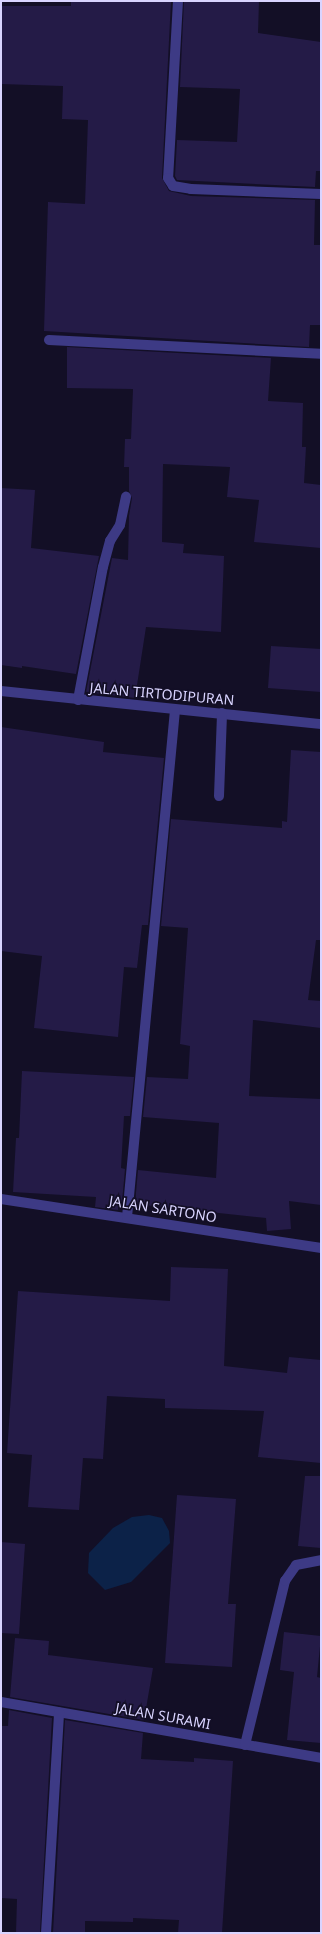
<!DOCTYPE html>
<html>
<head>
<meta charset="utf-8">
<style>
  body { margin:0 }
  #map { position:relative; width:322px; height:1934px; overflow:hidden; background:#130f26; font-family:"Noto Sans",sans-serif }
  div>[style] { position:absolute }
  .water>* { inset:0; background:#0c2248 }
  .building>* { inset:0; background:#241b47 }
  .minor>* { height:10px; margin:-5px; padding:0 5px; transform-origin:5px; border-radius:5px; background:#3d3a85 }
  span { translate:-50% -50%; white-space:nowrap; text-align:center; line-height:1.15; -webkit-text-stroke:3.5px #130f26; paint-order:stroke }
  .street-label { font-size:14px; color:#d9d4ff }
  .frame { position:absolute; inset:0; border:2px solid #d9d4ff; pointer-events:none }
</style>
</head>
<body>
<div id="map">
  <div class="water">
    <div style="clip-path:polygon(149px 1515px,162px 1518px,169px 1531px,170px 1543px,131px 1582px,105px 1590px,88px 1573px,89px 1553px,113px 1528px,132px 1517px)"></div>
  </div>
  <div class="building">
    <div style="clip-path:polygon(71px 1px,171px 1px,162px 178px,169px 191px,191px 196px,315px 200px,314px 245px,321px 245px,321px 325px,310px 325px,309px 347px,44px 331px,48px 202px,85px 204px,88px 120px,62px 119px,63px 86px,1px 84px,1px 6px,71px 6px)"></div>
    <div style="clip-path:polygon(184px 1px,259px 1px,258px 33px,321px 42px,321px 171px,316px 171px,315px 187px,177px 180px,175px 176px,177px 140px,237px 142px,240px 89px,180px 87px)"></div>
    <div style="clip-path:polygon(67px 347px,271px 358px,268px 401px,303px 403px,302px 447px,306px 447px,304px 483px,321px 485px,321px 548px,254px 542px,259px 500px,227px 497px,230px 467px,163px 464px,162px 542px,184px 544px,183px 553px,224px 556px,221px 632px,146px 627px,135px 698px,86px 692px,112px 558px,128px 560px,129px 516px,132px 498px,129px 491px,129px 467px,124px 467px,125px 439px,131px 439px,133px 389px,67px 388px)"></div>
    <div style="clip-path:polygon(1px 488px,35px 490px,31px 548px,99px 556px,76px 674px,22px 666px,22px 668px,1px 665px)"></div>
    <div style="clip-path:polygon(271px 646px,321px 649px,321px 692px,268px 688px)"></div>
    <div style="clip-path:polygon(1px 727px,104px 742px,103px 752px,164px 758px,148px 925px,142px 925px,137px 968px,124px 967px,118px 1037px,34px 1028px,42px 956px,1px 951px)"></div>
    <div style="clip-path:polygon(291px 750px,321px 752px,321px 940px,316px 940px,308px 1000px,321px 1001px,321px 1028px,253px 1020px,249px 1096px,321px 1099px,321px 1205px,289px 1201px,291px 1229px,267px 1231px,266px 1218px,135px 1204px,138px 1170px,216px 1178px,219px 1123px,143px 1117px,147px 1077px,188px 1079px,190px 1046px,180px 1044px,188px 928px,161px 926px,171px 819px,282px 828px,282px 821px,287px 822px)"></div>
    <div style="clip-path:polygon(22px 1071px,134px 1077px,130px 1116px,124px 1116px,121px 1168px,125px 1169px,122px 1202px,119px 1202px,118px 1210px,95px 1207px,96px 1197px,13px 1192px,16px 1138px,19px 1138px)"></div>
    <div style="clip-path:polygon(171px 1267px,228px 1269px,224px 1366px,287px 1373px,289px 1357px,321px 1360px,321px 1463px,258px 1457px,264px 1411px,165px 1408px,165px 1399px,107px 1396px,103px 1459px,83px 1458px,79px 1510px,28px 1507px,32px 1455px,7px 1453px,18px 1291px,170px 1301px)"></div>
    <div style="clip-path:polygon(305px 1476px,321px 1476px,321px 1548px,298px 1546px)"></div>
    <div style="clip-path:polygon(177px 1495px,236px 1499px,228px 1604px,236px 1604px,232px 1667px,165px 1663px)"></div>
    <div style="clip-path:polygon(1px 1542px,25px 1544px,19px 1634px,1px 1633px)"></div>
    <div style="clip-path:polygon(284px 1632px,321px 1636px,317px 1677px,321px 1678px,321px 1743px,287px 1740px,294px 1672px,280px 1670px)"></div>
    <div style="clip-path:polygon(15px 1638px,49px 1641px,48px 1655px,153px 1668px,144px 1720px,10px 1697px)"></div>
    <div style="clip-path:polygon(9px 1710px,52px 1718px,40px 1933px,16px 1933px,17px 1899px,1px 1898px,1px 1726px,8px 1726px)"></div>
    <div style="clip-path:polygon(65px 1720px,143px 1733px,141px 1759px,194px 1762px,194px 1758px,233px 1761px,222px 1933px,178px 1933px,179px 1920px,133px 1918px,133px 1922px,85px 1921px,85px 1933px,53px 1933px)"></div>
  </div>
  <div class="minor">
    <div style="left:178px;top:1px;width:177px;rotate:93.2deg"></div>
    <div style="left:168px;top:178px;width:9px;rotate:58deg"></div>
    <div style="left:173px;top:186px;width:18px;rotate:9deg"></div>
    <div style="left:191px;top:189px;width:130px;rotate:2.2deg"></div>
    <div style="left:49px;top:340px;width:272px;rotate:2.9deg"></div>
    <div style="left:1px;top:691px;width:322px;rotate:5.9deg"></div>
    <div style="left:78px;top:700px;width:135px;rotate:-79.4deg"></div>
    <div style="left:103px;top:567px;width:27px;rotate:-75deg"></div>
    <div style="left:110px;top:541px;width:19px;rotate:-58deg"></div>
    <div style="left:120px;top:525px;width:29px;rotate:-78deg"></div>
    <div style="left:219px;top:796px;width:83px;rotate:-87.9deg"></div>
    <div style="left:1px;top:1199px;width:324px;rotate:8.7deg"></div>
    <div style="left:127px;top:1217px;width:509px;rotate:-84.59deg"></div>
    <div style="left:1px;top:1702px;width:325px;rotate:9.9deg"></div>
    <div style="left:245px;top:1745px;width:169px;rotate:-76.3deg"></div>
    <div style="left:285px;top:1581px;width:19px;rotate:-55deg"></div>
    <div style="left:296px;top:1565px;width:25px;rotate:-11deg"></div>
    <div style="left:46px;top:1933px;width:221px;rotate:-86.6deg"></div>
  </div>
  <div class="street-label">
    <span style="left:162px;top:694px;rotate:5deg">JALAN TIRTODIPURAN</span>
    <span style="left:163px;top:1209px;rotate:9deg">JALAN SARTONO</span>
    <span style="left:163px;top:1716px;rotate:10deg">JALAN SURAMI</span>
  </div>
  <div class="frame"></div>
</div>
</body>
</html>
